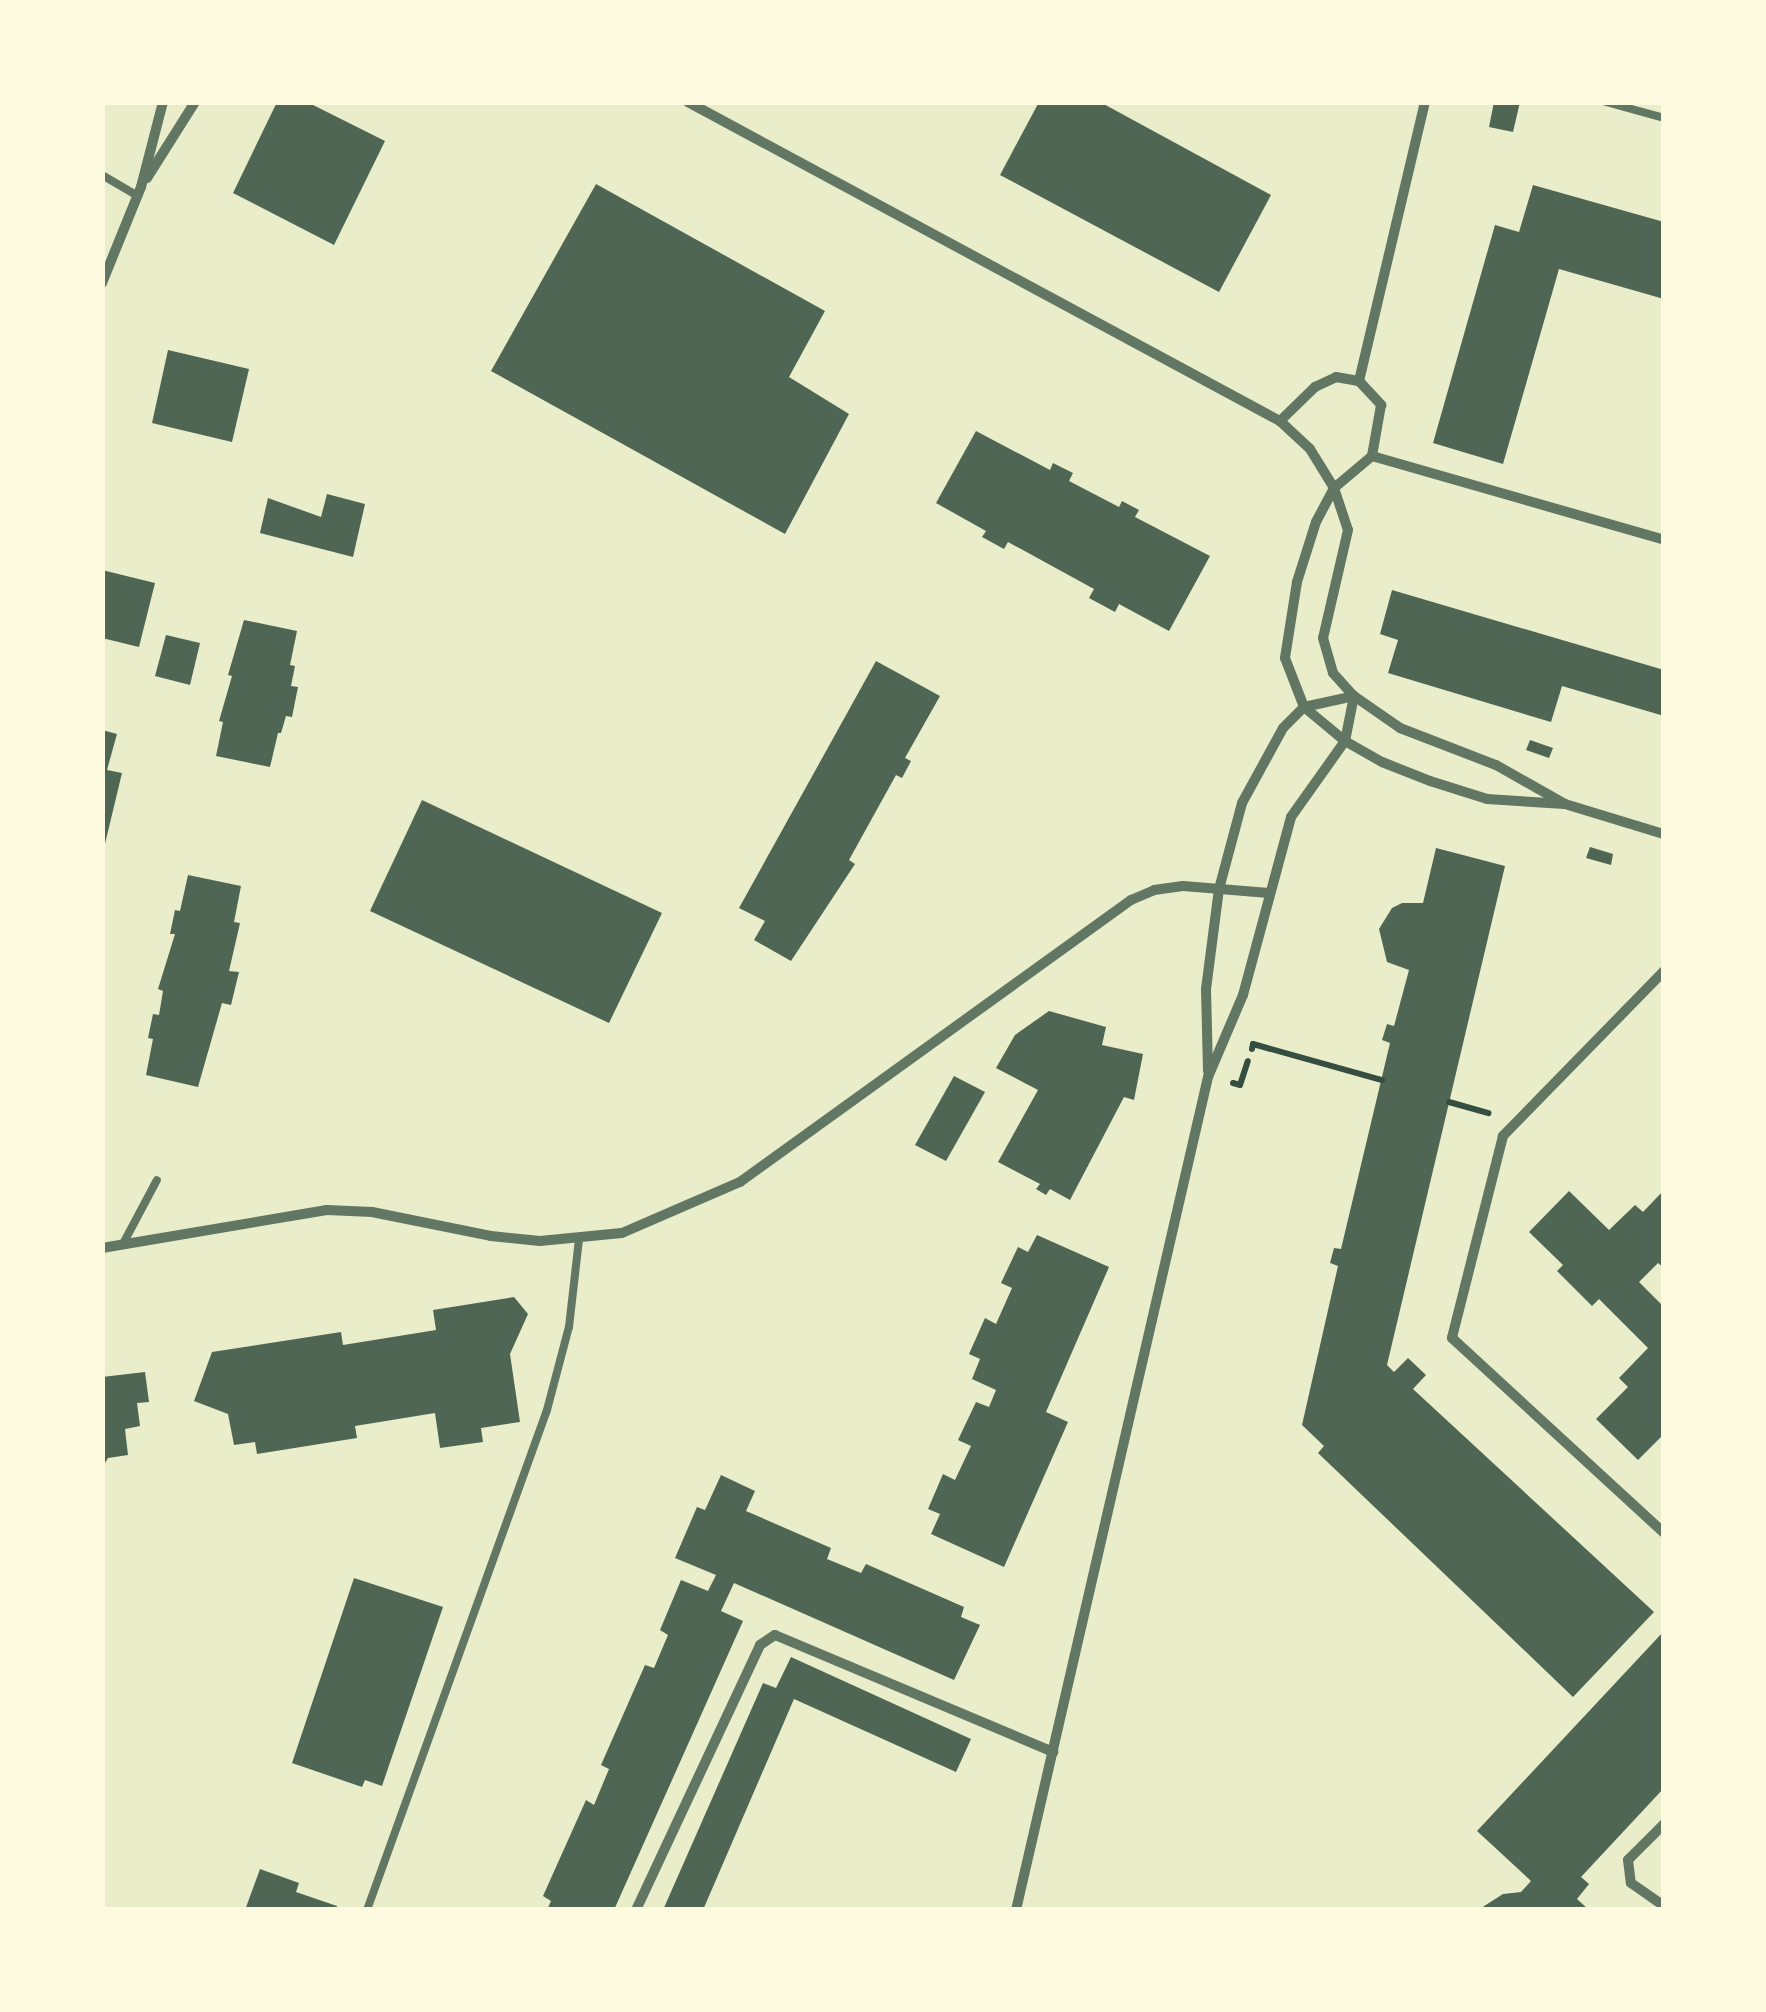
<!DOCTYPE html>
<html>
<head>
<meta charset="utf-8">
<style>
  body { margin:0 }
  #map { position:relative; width:1766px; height:2012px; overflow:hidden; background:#e9edc9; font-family:Cabin,sans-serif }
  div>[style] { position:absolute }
  .building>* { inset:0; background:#4f6655 }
  .path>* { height:6px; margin:-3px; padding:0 3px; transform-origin:3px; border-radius:3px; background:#344e41 }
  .service>* { height:8px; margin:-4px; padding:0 4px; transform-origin:4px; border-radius:4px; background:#617663 }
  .minor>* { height:10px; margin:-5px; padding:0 5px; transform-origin:5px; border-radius:5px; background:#617663 }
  span { translate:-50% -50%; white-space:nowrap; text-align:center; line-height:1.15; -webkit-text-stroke:8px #fefae0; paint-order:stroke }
  .frame { position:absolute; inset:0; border:105px solid #fefae0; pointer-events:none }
</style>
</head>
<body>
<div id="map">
  <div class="building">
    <div style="clip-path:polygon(277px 102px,307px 102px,385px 141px,334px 245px,233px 193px)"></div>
    <div style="clip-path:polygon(1039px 102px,1100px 102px,1271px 195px,1219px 292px,1000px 175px)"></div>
    <div style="clip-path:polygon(1494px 102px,1520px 102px,1513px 132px,1489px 127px)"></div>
    <div style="clip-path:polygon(596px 184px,825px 311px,789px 377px,849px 414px,785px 534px,491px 371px)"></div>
    <div style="clip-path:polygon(1533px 185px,1664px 222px,1664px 299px,1559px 269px,1503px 464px,1433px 443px,1495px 225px,1519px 232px)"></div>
    <div style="clip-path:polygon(168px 350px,249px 369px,232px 442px,152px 423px)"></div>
    <div style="clip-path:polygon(976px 431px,1050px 470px,1053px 463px,1073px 473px,1069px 481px,1119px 507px,1122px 501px,1139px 510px,1135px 517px,1210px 556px,1169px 631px,1119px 604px,1115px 612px,1089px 598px,1094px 589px,1008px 542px,1004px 549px,982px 537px,986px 531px,936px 503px)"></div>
    <div style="clip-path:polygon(327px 494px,365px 504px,353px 557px,260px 533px,268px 498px,321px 517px)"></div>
    <div style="clip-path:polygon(102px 570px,155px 583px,139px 647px,102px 638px)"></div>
    <div style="clip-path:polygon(1392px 590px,1664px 670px,1664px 716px,1562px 686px,1551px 722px,1388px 673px,1398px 640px,1380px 634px)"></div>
    <div style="clip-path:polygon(244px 620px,297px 631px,290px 665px,295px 666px,291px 686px,298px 687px,292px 717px,286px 716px,281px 733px,278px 733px,270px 767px,216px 756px,223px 722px,219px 721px,232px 676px,228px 675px)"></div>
    <div style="clip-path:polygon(166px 635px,200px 643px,190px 685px,155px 676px)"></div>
    <div style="clip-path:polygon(876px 661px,940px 696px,905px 758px,911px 761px,902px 778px,896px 775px,849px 860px,855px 864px,791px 961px,754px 940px,765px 921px,739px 908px)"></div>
    <div style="clip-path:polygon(102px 730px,117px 734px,107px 770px,122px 773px,104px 848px)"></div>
    <div style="clip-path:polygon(1530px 740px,1553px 748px,1549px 758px,1526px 750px)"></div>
    <div style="clip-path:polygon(422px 800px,662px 913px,609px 1023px,370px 911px)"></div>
    <div style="clip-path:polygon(1590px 847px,1613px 854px,1611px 865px,1586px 858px)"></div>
    <div style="clip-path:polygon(1436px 848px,1505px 866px,1387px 1365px,1394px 1372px,1408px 1358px,1426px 1375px,1413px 1389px,1654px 1612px,1573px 1697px,1318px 1453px,1324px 1446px,1302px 1425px,1338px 1266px,1330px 1263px,1334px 1248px,1341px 1249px,1390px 1043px,1382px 1040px,1387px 1024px,1394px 1026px,1409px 970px,1387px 962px,1379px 929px,1392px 908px,1402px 903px,1423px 903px)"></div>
    <div style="clip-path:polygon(188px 875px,241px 886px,234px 922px,240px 923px,229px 971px,239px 972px,231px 1005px,222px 1003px,198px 1087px,146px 1075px,153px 1039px,148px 1038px,153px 1014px,159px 1015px,163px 991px,158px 989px,175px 934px,170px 934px,175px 910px,180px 911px)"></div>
    <div style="clip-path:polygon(1049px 1011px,1106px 1027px,1102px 1045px,1143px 1054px,1134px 1100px,1124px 1097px,1070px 1200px,1050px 1189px,1046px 1195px,1036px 1189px,1040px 1184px,998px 1162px,1038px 1090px,996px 1068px,1015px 1035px)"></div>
    <div style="clip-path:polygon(954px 1076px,985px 1092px,946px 1161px,915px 1145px)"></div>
    <div style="clip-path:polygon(1664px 1190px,1664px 1268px,1658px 1263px,1639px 1282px,1664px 1307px,1664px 1434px,1638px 1460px,1596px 1419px,1628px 1387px,1619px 1378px,1648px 1348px,1599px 1299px,1592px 1306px,1557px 1271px,1563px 1265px,1529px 1232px,1569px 1191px,1609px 1230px,1635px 1205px,1643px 1212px)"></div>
    <div style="clip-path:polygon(1037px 1235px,1109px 1267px,1046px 1412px,1068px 1422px,1004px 1567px,931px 1534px,940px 1514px,928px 1509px,943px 1474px,955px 1480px,971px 1446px,958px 1440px,976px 1402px,989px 1407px,996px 1390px,972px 1379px,980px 1359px,969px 1354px,985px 1318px,996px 1324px,1012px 1288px,1001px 1283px,1018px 1247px,1028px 1252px)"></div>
    <div style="clip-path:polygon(514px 1297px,528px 1314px,510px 1354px,520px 1422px,481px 1428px,483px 1442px,440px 1448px,435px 1413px,355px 1426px,357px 1438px,257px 1454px,255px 1442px,234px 1445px,228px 1414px,194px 1401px,212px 1352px,341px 1332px,343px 1345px,436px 1330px,433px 1310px)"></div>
    <div style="clip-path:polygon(145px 1372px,149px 1402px,137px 1403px,140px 1426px,125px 1429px,128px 1455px,108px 1458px,102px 1468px,102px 1377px)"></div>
    <div style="clip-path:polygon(721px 1475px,755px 1491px,746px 1511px,831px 1548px,827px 1559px,861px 1573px,866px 1564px,964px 1607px,961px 1617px,980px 1625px,954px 1680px,734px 1583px,721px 1611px,743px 1621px,614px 1910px,547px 1910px,551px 1901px,543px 1896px,586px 1800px,594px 1805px,609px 1769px,601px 1765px,645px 1665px,654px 1668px,668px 1635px,660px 1630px,681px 1580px,708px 1591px,716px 1575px,675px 1558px,697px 1507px,705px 1510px)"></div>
    <div style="clip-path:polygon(354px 1578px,443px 1607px,382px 1786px,365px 1780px,362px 1787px,292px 1763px)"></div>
    <div style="clip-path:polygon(1664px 1631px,1664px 1788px,1581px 1877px,1589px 1884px,1577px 1899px,1589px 1910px,1478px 1910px,1503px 1894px,1521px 1892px,1531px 1881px,1477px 1831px)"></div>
    <div style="clip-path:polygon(791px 1657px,971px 1739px,956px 1772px,794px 1699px,703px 1910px,663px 1910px,763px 1683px,776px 1688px)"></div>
    <div style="clip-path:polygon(260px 1869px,299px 1883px,296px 1892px,337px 1906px,336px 1910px,245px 1910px)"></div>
  </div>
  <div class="path">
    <div style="left:1252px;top:1049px;width:5px;rotate:-79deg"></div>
    <div style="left:1253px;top:1044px;width:134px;rotate:15.6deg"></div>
    <div style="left:1233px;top:1083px;width:7px;rotate:16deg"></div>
    <div style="left:1240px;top:1085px;width:25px;rotate:-72deg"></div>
    <div style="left:1449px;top:1102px;width:41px;rotate:15.8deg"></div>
  </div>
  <div class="service">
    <div style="left:1606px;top:102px;width:60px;rotate:15.4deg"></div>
    <div style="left:102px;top:175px;width:42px;rotate:30.3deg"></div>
    <div style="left:124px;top:1242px;width:70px;rotate:-62deg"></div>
    <div style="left:367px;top:1910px;width:531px;rotate:-70.2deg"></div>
    <div style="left:547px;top:1410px;width:86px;rotate:-75.2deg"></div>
    <div style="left:569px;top:1327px;width:89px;rotate:-83.5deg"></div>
  </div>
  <div class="minor">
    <div style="left:688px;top:102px;width:672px;rotate:28.32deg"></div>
    <div style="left:1280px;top:421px;width:41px;rotate:43deg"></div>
    <div style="left:1310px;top:449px;width:46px;rotate:58.4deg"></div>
    <div style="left:1334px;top:488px;width:44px;rotate:71.6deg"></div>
    <div style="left:1348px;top:530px;width:111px;rotate:103deg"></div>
    <div style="left:1323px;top:638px;width:36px;rotate:74deg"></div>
    <div style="left:1333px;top:673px;width:31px;rotate:48deg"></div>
    <div style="left:1354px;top:696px;width:56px;rotate:34.8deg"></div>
    <div style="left:1400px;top:728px;width:103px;rotate:21.1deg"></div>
    <div style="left:1496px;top:765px;width:79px;rotate:29.5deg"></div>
    <div style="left:147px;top:178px;width:90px;rotate:-57.7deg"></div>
    <div style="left:102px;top:283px;width:104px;rotate:-67.9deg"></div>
    <div style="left:141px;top:187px;width:88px;rotate:-75.5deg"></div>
    <div style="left:1359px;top:381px;width:287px;rotate:-76.7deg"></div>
    <div style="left:1280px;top:421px;width:49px;rotate:-44.2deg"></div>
    <div style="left:1315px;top:387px;width:23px;rotate:-25deg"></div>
    <div style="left:1336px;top:377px;width:23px;rotate:10deg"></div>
    <div style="left:1359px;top:381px;width:33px;rotate:47deg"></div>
    <div style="left:1381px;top:405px;width:52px;rotate:100deg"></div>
    <div style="left:1372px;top:456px;width:50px;rotate:139.9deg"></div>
    <div style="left:1334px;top:488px;width:38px;rotate:118deg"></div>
    <div style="left:1316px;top:522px;width:63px;rotate:107.6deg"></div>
    <div style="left:1297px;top:582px;width:77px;rotate:99deg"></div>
    <div style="left:1285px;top:658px;width:53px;rotate:68.8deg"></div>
    <div style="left:1304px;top:707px;width:53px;rotate:39.7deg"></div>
    <div style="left:1345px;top:741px;width:43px;rotate:29.6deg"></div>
    <div style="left:1382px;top:762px;width:52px;rotate:21.6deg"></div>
    <div style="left:1430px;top:781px;width:60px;rotate:17.5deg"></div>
    <div style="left:1487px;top:799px;width:78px;rotate:3.7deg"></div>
    <div style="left:1565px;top:804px;width:103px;rotate:16.9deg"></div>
    <div style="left:1372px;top:456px;width:304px;rotate:16deg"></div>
    <div style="left:1664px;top:971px;width:231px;rotate:134.3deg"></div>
    <div style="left:1503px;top:1136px;width:208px;rotate:104.2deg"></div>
    <div style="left:1452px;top:1338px;width:288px;rotate:42.6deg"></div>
    <div style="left:1208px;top:1071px;width:82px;rotate:-91.4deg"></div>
    <div style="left:1206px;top:989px;width:101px;rotate:-82.6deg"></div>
    <div style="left:1219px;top:889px;width:89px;rotate:-75deg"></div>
    <div style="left:1242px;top:803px;width:85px;rotate:-61.3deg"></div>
    <div style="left:1283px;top:728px;width:30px;rotate:-45deg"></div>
    <div style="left:1304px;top:707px;width:51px;rotate:-12.4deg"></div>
    <div style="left:102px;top:1248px;width:228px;rotate:-9.6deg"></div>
    <div style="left:327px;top:1210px;width:45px;rotate:2.5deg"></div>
    <div style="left:372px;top:1212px;width:121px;rotate:11.4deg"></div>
    <div style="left:491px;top:1236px;width:49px;rotate:5.8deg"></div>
    <div style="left:540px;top:1241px;width:82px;rotate:-5.6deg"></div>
    <div style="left:622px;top:1233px;width:129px;rotate:-23.4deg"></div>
    <div style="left:740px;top:1182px;width:482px;rotate:-35.8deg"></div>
    <div style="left:1131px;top:900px;width:25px;rotate:-23deg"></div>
    <div style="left:1154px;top:890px;width:29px;rotate:-8deg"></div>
    <div style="left:1183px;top:886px;width:86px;rotate:4.7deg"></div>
    <div style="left:1664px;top:1824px;width:51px;rotate:135deg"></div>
    <div style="left:1628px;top:1860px;width:23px;rotate:83deg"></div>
    <div style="left:1631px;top:1883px;width:40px;rotate:34.9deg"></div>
    <div style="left:636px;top:1910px;width:293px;rotate:-64.9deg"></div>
    <div style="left:760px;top:1645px;width:18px;rotate:-34deg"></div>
    <div style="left:775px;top:1635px;width:302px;rotate:22.8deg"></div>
    <div style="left:1016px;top:1910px;width:855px;rotate:-77.02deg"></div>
    <div style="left:1208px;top:1077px;width:89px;rotate:-66.9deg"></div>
    <div style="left:1243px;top:995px;width:184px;rotate:-74.9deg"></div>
    <div style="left:1291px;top:817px;width:93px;rotate:-54.6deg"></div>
    <div style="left:1345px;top:741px;width:46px;rotate:-78.7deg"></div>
  </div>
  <div class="frame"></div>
</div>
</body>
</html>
